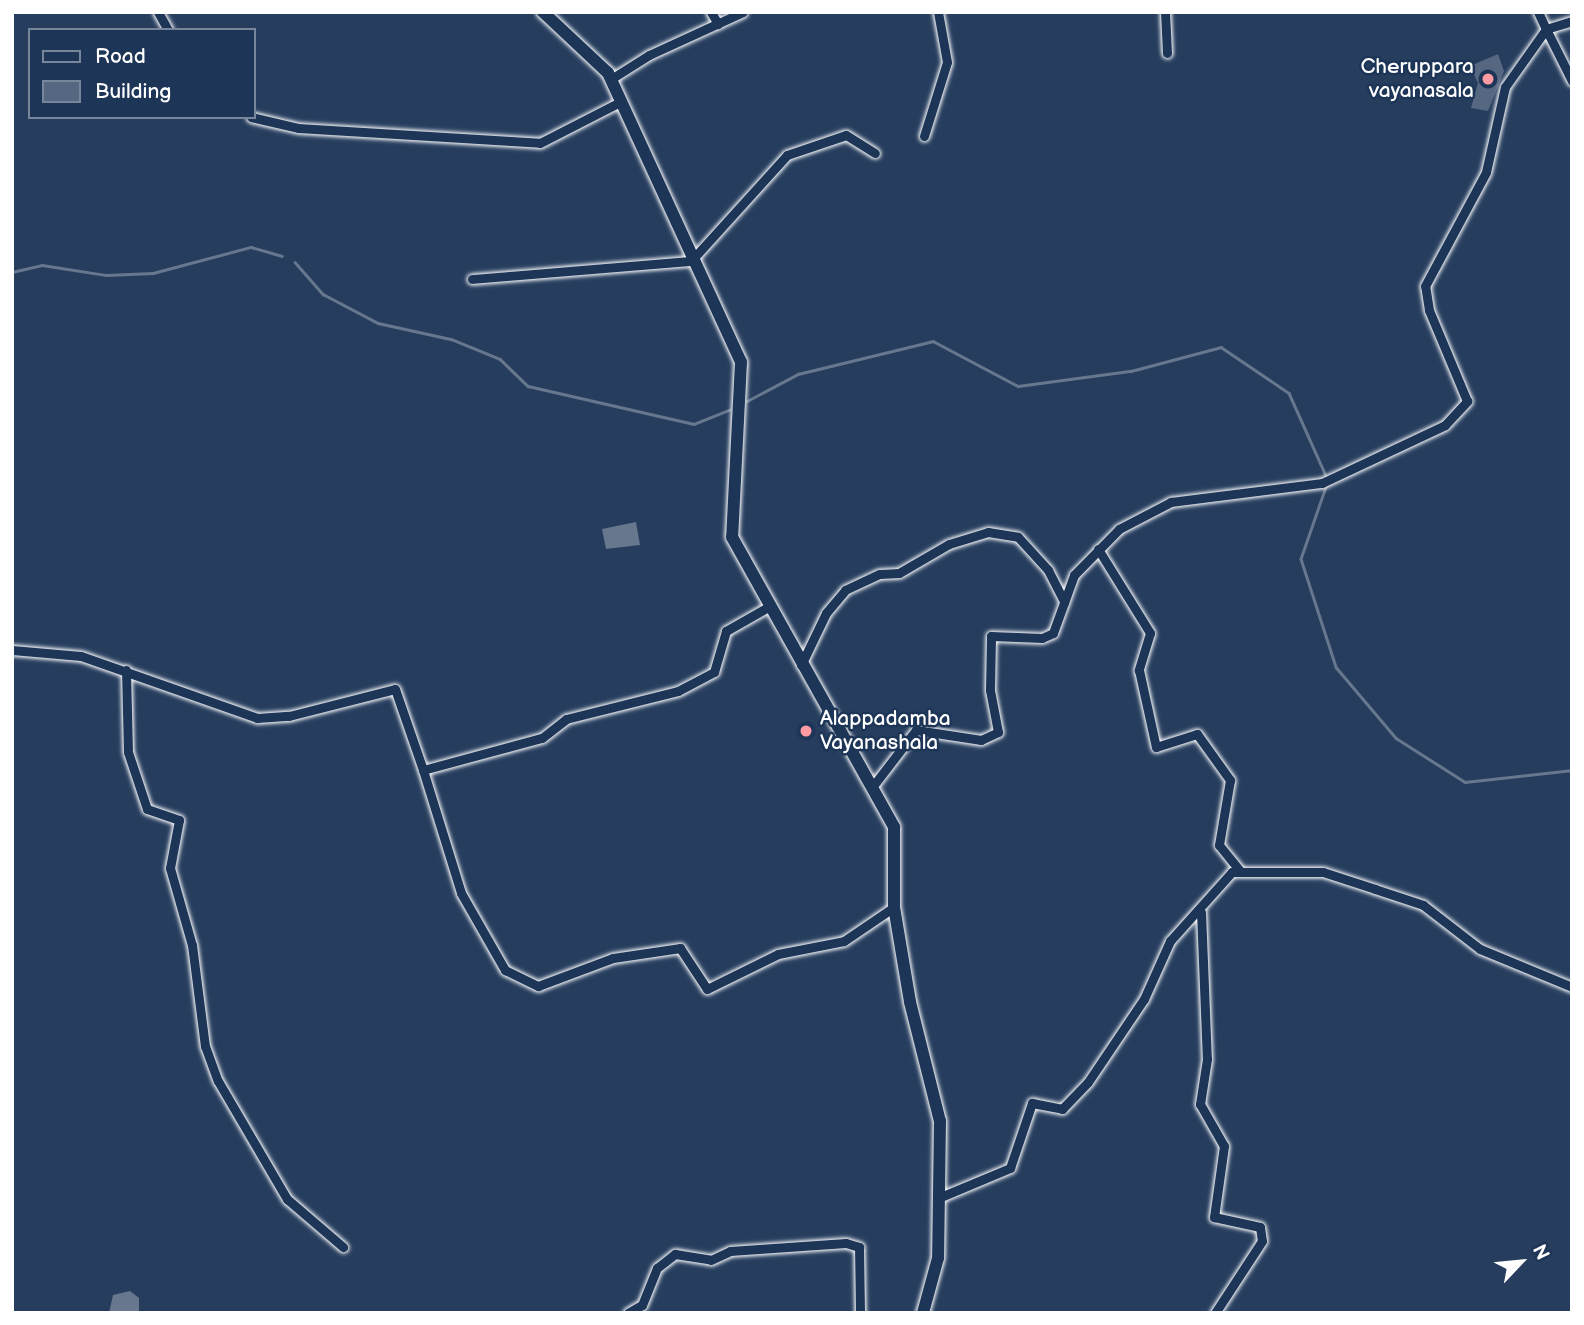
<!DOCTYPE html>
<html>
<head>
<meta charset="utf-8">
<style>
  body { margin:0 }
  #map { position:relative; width:1584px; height:1325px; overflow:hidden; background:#263d5e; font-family:"Balsamiq Sans",sans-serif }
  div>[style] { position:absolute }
  .water>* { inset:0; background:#67788e }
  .stream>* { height:2.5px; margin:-1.25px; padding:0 1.25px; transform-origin:1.25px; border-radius:1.25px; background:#67788e }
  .building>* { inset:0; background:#556781 }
  .roads { filter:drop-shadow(0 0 2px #fff) drop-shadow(0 0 2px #fff) }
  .street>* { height:9px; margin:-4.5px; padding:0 4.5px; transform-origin:4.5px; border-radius:4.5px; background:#1d3557 }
  .secondary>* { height:12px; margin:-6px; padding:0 6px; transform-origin:6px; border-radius:6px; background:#1d3557 }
  .dots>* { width:19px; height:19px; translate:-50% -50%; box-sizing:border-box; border:4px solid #1d3557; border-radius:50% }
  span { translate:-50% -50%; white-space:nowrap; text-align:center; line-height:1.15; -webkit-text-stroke:5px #1d3557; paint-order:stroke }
  .poi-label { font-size:21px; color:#fff }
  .right { translate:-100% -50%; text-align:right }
  .left { translate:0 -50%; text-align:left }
  .frame { position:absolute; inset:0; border:14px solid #fff; pointer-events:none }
  .legend { position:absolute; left:28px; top:28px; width:228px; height:91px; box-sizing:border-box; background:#1d3557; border:2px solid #77869a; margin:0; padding:9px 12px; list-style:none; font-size:21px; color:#fff }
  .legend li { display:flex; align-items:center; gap:14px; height:35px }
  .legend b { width:35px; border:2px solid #77869a }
  .north { position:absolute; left:1486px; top:1227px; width:70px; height:70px; -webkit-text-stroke:5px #1d3557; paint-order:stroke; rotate:64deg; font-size:19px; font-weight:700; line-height:28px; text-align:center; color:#fff }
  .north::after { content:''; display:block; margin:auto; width:24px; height:32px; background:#fff; clip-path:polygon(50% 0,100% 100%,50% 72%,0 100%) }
</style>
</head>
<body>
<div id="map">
  <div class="water">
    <div style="clip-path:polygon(636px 522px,640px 545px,606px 549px,602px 529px)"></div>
    <div style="clip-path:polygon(130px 1291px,139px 1298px,139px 1313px,109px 1313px,113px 1295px)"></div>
  </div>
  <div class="stream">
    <div style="left:295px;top:262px;width:43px;rotate:48.8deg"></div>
    <div style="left:323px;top:294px;width:62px;rotate:27.8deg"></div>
    <div style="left:378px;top:323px;width:75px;rotate:12.4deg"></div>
    <div style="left:451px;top:339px;width:53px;rotate:22.2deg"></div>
    <div style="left:500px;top:359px;width:39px;rotate:44deg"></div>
    <div style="left:528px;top:386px;width:170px;rotate:12.9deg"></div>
    <div style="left:694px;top:424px;width:38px;rotate:-22deg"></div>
    <div style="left:12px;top:272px;width:31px;rotate:-13deg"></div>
    <div style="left:42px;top:265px;width:65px;rotate:8.9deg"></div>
    <div style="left:106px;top:275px;width:47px;rotate:-2.4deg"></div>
    <div style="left:153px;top:273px;width:101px;rotate:-14.9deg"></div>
    <div style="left:251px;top:247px;width:32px;rotate:16deg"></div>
    <div style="left:747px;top:401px;width:58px;rotate:-27.9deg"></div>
    <div style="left:798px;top:374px;width:139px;rotate:-13.7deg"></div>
    <div style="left:933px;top:341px;width:96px;rotate:27.9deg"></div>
    <div style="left:1018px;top:386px;width:114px;rotate:-7.6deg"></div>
    <div style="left:1131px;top:371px;width:93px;rotate:-14.9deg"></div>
    <div style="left:1221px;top:347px;width:82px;rotate:34.1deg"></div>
    <div style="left:1289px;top:393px;width:93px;rotate:65.9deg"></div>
    <div style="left:1327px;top:484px;width:79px;rotate:109.1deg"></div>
    <div style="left:1301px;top:559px;width:114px;rotate:72deg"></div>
    <div style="left:1336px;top:667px;width:93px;rotate:49.8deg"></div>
    <div style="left:1396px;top:738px;width:82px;rotate:32.5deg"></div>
    <div style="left:1465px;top:782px;width:108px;rotate:-6.4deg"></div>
  </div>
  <div class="building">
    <div style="clip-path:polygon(1498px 54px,1504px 71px,1488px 111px,1471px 108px,1478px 83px,1470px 66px)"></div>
  </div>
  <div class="roads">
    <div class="street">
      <div style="left:158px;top:12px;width:21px;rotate:61deg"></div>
      <div style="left:711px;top:12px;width:14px;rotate:60deg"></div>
      <div style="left:1165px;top:12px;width:41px;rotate:87.2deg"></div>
      <div style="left:1538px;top:12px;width:19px;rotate:65deg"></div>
      <div style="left:1546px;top:29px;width:27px;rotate:-17deg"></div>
      <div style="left:611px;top:79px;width:45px;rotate:-32.3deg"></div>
      <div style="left:649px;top:55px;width:103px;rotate:-24.6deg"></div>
      <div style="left:251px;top:117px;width:48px;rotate:13.2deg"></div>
      <div style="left:298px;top:128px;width:242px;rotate:3.5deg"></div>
      <div style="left:540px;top:143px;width:92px;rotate:-27.1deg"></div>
      <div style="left:924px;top:136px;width:77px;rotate:-72.7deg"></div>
      <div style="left:947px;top:62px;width:51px;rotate:-100.2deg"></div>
      <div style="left:472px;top:279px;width:220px;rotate:-4.7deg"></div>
      <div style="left:691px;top:261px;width:143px;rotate:-47.8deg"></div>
      <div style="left:787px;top:155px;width:62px;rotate:-18.7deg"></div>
      <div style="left:846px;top:135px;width:34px;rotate:32deg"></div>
      <div style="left:1098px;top:549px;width:99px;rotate:58.2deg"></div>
      <div style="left:1150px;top:633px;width:39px;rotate:107deg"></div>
      <div style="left:1139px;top:670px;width:79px;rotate:77.6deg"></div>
      <div style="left:1156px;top:747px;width:43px;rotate:-17.6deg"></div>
      <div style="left:1197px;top:734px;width:57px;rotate:54.3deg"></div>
      <div style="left:1230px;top:780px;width:66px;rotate:99.6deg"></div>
      <div style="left:1219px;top:845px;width:33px;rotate:51deg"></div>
      <div style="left:12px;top:650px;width:69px;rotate:5deg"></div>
      <div style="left:81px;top:656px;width:187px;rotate:19.4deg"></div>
      <div style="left:257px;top:718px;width:32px;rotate:-4deg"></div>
      <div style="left:289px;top:716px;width:109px;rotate:-14.3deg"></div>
      <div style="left:395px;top:689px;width:86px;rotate:70.9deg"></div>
      <div style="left:423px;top:770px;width:123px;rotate:-15.1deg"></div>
      <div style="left:542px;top:738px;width:31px;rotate:-38deg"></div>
      <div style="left:566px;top:719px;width:115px;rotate:-14deg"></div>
      <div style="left:678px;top:691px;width:41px;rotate:-27.8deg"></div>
      <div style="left:714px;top:672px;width:43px;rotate:-73.7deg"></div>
      <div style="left:726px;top:631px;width:48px;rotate:-29.7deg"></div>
      <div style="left:801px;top:665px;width:58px;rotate:-64.3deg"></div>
      <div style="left:826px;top:613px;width:30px;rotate:-50deg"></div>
      <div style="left:845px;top:590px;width:38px;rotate:-25deg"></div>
      <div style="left:880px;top:574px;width:19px;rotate:-3deg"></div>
      <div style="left:899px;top:573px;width:58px;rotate:-30.1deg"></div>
      <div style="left:949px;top:544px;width:41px;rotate:-17.1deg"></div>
      <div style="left:988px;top:532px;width:30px;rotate:9deg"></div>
      <div style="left:1018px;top:537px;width:45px;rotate:47.7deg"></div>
      <div style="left:1048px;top:570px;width:36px;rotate:63deg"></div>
      <div style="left:126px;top:670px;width:82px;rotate:88.6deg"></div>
      <div style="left:128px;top:752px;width:60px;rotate:71.6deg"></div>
      <div style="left:147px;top:809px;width:34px;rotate:19deg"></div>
      <div style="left:179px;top:820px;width:49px;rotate:100.6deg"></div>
      <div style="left:170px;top:868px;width:80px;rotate:74.1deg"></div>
      <div style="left:192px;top:945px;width:102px;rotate:82.7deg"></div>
      <div style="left:205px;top:1046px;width:37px;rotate:70deg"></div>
      <div style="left:218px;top:1081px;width:137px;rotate:59.7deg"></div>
      <div style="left:287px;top:1199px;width:74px;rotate:40.6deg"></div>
      <div style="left:423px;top:770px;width:129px;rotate:72.8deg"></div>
      <div style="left:461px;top:893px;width:89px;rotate:60.3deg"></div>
      <div style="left:505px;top:970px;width:37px;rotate:26deg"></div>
      <div style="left:538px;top:986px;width:80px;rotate:-20.5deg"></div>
      <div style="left:613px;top:958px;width:68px;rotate:-8.5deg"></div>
      <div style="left:680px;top:948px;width:49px;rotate:56.6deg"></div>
      <div style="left:707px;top:989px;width:79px;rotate:-26.2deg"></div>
      <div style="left:778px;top:954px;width:67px;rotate:-11.1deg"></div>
      <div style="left:844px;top:941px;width:60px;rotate:-34.2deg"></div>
      <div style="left:873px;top:786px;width:71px;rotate:-52.5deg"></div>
      <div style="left:916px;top:730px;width:66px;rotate:8.7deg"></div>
      <div style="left:981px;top:740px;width:19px;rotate:-25deg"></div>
      <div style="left:998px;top:732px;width:43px;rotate:-100.8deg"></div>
      <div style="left:990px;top:690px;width:54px;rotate:-88.9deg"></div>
      <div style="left:991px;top:636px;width:51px;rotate:2.2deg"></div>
      <div style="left:1042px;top:638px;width:12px;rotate:-24deg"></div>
      <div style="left:1053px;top:633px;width:62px;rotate:-70.1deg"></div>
      <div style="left:1074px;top:575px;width:64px;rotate:-45.6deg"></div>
      <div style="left:1119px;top:529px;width:59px;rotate:-27.4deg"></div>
      <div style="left:1171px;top:502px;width:152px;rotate:-7.2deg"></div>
      <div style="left:1322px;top:483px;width:136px;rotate:-25.2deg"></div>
      <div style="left:1445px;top:425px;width:33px;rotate:-47deg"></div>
      <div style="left:1467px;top:401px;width:99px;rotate:-112.7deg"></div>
      <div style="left:1429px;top:310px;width:24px;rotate:-99deg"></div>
      <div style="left:1425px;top:286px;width:129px;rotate:-61.8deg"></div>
      <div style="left:1486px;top:172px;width:87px;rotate:-77.4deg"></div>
      <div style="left:1505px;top:87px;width:71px;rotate:-54.7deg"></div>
      <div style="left:1546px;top:29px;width:58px;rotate:63.4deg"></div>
      <div style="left:1201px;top:912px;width:147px;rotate:87.7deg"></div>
      <div style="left:1207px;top:1059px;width:46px;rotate:98.8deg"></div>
      <div style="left:1200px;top:1104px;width:48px;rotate:60.3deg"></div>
      <div style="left:1224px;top:1146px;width:72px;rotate:98deg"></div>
      <div style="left:1214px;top:1217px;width:47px;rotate:12.3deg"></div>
      <div style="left:1260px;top:1227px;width:14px;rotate:82deg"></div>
      <div style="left:1262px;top:1241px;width:86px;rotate:123.1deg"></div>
      <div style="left:943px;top:1196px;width:73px;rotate:-22.7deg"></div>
      <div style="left:1010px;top:1168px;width:69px;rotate:-71.3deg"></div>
      <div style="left:1032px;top:1103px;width:31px;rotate:11deg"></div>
      <div style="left:1062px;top:1109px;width:37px;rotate:-46deg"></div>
      <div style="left:1088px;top:1082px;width:100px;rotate:-56deg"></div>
      <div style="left:1144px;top:999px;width:64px;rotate:-65.9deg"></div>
      <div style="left:1170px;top:941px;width:93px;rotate:-48.1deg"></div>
      <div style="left:1232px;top:872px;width:91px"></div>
      <div style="left:1323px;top:872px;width:55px;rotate:18.1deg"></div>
      <div style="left:1375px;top:889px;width:51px;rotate:18.4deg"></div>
      <div style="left:1423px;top:905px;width:72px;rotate:37.7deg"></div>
      <div style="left:1480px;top:949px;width:100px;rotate:22.4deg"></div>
      <div style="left:628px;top:1313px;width:16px;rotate:-30deg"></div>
      <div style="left:642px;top:1305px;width:40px;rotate:-68deg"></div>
      <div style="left:657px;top:1268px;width:23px;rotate:-38deg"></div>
      <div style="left:675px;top:1254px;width:36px;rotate:9deg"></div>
      <div style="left:711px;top:1260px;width:21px;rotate:-25deg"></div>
      <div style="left:730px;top:1251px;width:116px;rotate:-3.9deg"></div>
      <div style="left:846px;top:1243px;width:14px;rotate:17deg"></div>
      <div style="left:859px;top:1247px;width:66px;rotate:89.1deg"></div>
    </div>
    <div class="secondary">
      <div style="left:543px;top:12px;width:89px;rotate:43.2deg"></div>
      <div style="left:608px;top:73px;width:318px;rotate:65.3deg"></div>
      <div style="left:741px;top:362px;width:175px;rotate:92.9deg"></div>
      <div style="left:732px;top:537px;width:332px;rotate:60.8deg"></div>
      <div style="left:894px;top:827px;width:80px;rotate:90deg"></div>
      <div style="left:894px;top:907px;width:96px;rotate:80.4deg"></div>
      <div style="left:910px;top:1002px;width:123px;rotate:75.9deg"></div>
      <div style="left:940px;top:1121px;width:137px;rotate:90.8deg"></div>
      <div style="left:938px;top:1258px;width:57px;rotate:105.3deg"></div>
    </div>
  </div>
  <div class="dots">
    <div style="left:1488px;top:79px;background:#ff9aa2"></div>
    <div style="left:806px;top:731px;background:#ff9aa2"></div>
  </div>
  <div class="poi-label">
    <span class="right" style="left:1474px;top:79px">Cheruppara<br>vayanasala</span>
    <span class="left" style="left:820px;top:731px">Alappadamba<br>Vayanashala</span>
  </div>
  <div class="frame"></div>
  <ul class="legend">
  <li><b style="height:9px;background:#1d3557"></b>Road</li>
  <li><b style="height:19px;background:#556781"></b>Building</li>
  </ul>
  <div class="north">N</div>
</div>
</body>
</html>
